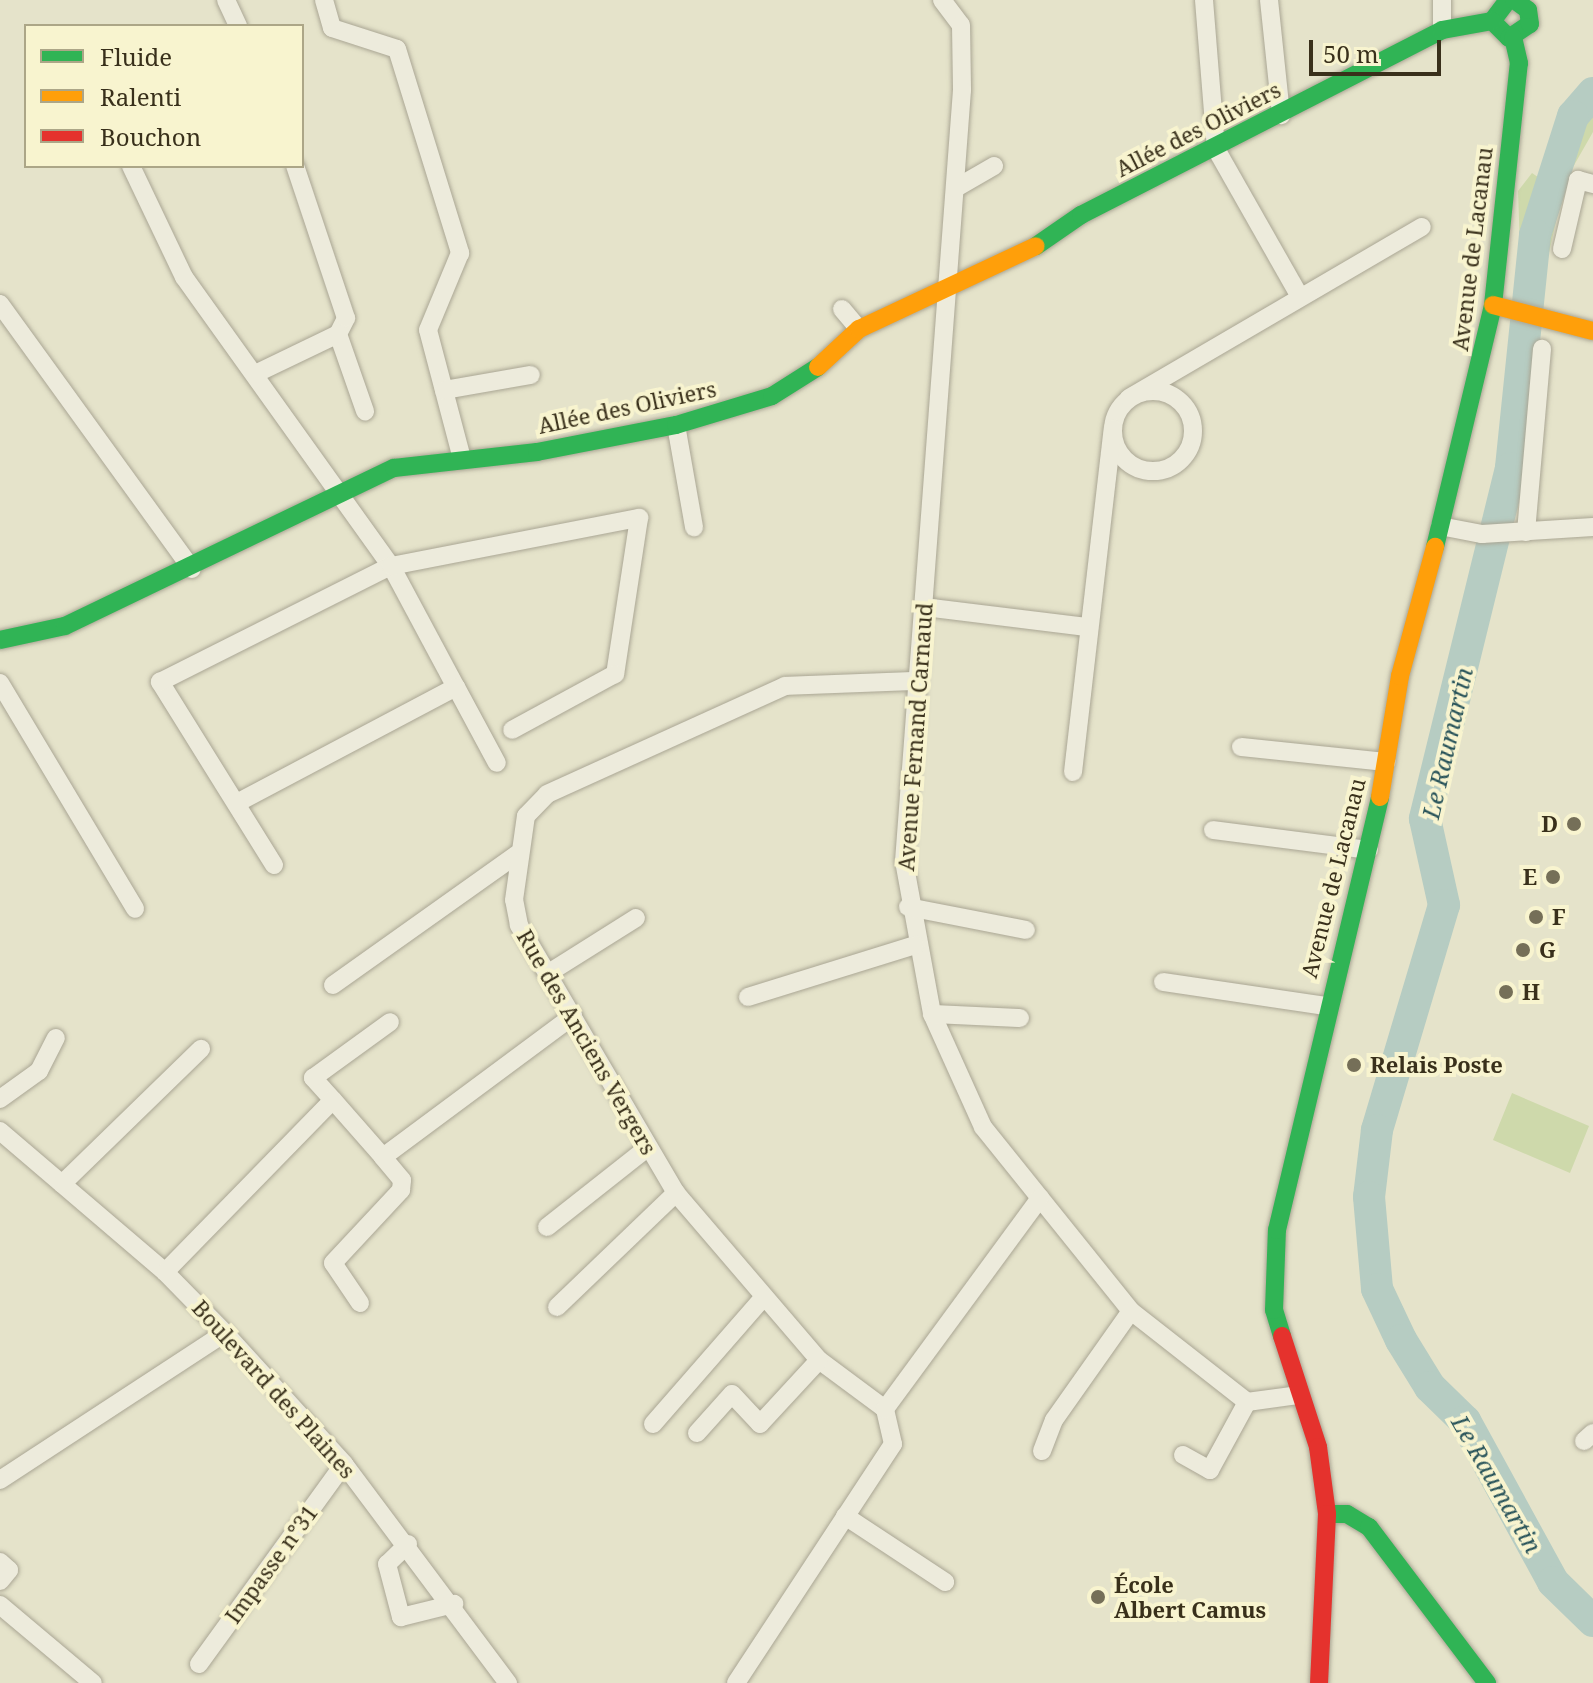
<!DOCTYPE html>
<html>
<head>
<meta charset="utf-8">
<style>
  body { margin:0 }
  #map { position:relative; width:1593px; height:1683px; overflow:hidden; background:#e5e3ca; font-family:"Noto Serif",serif }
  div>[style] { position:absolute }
  .green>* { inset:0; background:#ced9ab }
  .river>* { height:32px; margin:-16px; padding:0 16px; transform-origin:16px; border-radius:16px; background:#b6ccc2 }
  .roads { filter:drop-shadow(0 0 2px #aaa694) drop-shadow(0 0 2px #aaa694) }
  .street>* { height:18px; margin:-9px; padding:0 9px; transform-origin:9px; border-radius:9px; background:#edebdc }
  .street>.ring { margin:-9px; padding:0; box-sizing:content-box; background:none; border:18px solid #edebdc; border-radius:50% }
  .fast>* { height:18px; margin:-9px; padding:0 9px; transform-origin:9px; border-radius:9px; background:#30b455 }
  .slow>* { height:18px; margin:-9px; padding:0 9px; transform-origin:9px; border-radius:9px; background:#ff9f0a }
  .jam>* { height:18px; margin:-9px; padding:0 9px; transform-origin:9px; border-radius:9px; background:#e5322d }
  .dots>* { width:22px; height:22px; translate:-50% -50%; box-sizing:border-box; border:4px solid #f8f4cf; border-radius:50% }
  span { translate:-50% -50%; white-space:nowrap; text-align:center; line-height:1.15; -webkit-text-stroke:8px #f8f4cf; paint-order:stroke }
  .street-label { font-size:22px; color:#39301b }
  .poi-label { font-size:22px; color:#39301b; font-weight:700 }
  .right { translate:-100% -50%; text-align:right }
  .left { translate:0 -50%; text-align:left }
  .water-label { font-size:24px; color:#29545a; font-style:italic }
  .legend { position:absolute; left:24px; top:24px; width:280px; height:144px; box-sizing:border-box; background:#f8f4cf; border:2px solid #aca687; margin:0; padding:10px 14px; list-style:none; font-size:24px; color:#39301b }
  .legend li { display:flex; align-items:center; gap:16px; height:40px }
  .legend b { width:40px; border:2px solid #aca687 }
  .scale { position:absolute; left:1309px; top:40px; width:132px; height:36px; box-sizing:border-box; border:4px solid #39301b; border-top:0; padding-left:10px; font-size:24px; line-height:28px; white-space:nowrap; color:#39301b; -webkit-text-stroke:6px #f8f4cf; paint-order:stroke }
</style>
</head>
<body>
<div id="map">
  <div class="green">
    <div style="clip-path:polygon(1593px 89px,1593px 132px,1565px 181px,1543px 280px,1521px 275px,1518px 191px,1532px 173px,1551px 186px)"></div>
    <div style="clip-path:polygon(1512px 1093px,1589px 1126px,1570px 1173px,1493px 1140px)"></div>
  </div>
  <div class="river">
    <div style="left:1593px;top:93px;width:30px;rotate:131deg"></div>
    <div style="left:1573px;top:116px;width:125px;rotate:107.7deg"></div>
    <div style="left:1535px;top:235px;width:234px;rotate:95.9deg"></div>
    <div style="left:1511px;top:468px;width:361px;rotate:103.8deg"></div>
    <div style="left:1425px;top:819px;width:88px;rotate:77.5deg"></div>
    <div style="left:1444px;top:905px;width:235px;rotate:106.6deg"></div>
    <div style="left:1377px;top:1130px;width:67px;rotate:96.8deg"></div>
    <div style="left:1369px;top:1197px;width:92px;rotate:85deg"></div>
    <div style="left:1377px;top:1289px;width:56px;rotate:64.8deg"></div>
    <div style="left:1401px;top:1340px;width:55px;rotate:58.3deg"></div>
    <div style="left:1430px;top:1387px;width:49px;rotate:44.2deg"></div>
    <div style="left:1465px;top:1421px;width:183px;rotate:61.3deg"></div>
    <div style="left:1553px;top:1582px;width:56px;rotate:44.3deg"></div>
  </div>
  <div class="roads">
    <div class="street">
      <div style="left:226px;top:0;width:29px;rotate:65deg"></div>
      <div style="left:324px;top:0;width:29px;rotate:74deg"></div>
      <div style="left:332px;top:28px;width:68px;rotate:17.9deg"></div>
      <div style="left:397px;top:49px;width:214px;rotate:72.8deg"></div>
      <div style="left:460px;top:253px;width:83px;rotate:112.6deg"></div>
      <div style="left:428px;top:330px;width:133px;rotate:75.2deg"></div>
      <div style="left:942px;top:0;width:31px;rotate:53deg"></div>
      <div style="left:961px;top:25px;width:65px;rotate:89.1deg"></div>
      <div style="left:962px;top:90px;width:773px;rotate:94.3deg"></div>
      <div style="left:904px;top:861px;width:156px;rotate:79.6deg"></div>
      <div style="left:932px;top:1014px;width:124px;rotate:65.7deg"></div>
      <div style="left:983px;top:1127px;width:236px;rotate:51.2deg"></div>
      <div style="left:1131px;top:1311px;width:147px;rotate:38.1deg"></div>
      <div style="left:1247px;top:1402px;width:51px;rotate:-7.8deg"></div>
      <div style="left:1204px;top:0;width:149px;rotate:85.4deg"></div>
      <div style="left:1216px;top:149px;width:170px;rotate:60.4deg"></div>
      <div style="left:1269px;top:0;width:116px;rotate:84deg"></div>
      <div style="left:1442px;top:0;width:30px;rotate:90deg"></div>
      <div style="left:131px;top:166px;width:123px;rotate:64.5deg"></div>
      <div style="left:184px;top:277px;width:355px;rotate:54.4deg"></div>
      <div style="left:391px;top:566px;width:137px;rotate:61.8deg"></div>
      <div style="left:456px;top:687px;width:248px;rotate:152.1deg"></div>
      <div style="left:956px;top:188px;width:44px;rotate:-30.1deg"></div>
      <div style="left:1562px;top:249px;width:71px;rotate:-76.9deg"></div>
      <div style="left:1578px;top:180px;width:16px;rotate:15deg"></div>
      <div style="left:0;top:304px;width:327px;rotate:54.1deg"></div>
      <div style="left:842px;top:309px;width:26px;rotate:50deg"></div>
      <div style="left:338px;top:334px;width:82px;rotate:70.7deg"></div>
      <div style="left:255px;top:374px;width:92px;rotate:-25.7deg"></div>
      <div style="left:338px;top:334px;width:18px;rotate:-63deg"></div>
      <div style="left:346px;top:318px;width:160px;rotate:-108.5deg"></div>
      <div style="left:444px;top:390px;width:88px;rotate:-9.8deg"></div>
      <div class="ring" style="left:1113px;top:391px;width:62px;height:62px"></div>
      <div style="left:1129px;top:398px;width:339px;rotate:-30.3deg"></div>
      <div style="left:676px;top:425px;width:104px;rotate:80deg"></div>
      <div style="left:1440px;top:526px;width:43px;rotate:10.8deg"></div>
      <div style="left:1482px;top:534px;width:111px;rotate:-3.6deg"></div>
      <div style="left:1526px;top:532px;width:184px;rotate:-85deg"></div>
      <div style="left:924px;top:607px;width:165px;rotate:7deg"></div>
      <div style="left:0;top:683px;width:263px;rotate:59.1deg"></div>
      <div style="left:456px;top:687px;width:86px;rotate:61.7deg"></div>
      <div style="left:1241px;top:747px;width:146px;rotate:5.9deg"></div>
      <div style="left:1073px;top:772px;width:346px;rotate:-83.4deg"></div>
      <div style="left:1213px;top:830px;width:157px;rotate:7.3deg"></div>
      <div style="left:274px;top:865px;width:216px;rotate:-121.9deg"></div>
      <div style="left:160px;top:682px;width:258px;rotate:-26.7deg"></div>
      <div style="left:391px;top:566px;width:253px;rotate:-11deg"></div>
      <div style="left:639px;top:518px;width:158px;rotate:98.7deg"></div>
      <div style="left:615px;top:674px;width:117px;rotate:151.5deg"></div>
      <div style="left:908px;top:907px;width:120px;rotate:11deg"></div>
      <div style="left:547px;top:974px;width:105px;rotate:-32.2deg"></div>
      <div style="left:1163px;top:982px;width:164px;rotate:8.4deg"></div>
      <div style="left:333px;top:985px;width:226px;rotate:-35.4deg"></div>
      <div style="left:748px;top:997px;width:175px;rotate:-17.3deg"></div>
      <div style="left:932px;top:1014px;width:88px;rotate:2.6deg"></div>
      <div style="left:0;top:1099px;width:48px;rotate:-35.7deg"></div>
      <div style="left:39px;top:1071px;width:37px;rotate:-63deg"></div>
      <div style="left:333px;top:1100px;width:30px;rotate:-132deg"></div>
      <div style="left:313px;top:1078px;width:95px;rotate:-36deg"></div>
      <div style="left:0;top:1131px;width:217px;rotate:40.5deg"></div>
      <div style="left:165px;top:1272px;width:86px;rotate:45.5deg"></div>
      <div style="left:225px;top:1333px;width:177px;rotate:47.7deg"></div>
      <div style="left:344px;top:1464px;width:274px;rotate:53.2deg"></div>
      <div style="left:62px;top:1184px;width:194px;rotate:-44.2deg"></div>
      <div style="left:547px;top:1227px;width:127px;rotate:-38.3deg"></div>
      <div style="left:165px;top:1272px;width:240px;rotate:-45.7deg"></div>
      <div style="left:333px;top:1100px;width:76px;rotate:48.7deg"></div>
      <div style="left:383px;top:1157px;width:237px;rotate:-36.6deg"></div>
      <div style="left:360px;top:1303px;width:48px;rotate:-124deg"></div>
      <div style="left:333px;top:1263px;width:100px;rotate:-47deg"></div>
      <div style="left:401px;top:1190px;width:10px;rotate:-84deg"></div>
      <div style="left:402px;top:1180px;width:30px;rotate:-130deg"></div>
      <div style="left:557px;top:1307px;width:165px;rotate:-43.8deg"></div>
      <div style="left:885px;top:1409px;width:82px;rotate:-143.4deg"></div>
      <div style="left:819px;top:1360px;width:220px;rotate:-130.6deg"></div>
      <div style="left:676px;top:1193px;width:311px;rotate:-120.4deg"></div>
      <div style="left:519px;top:925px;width:25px;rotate:-101deg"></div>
      <div style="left:514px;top:900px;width:85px;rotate:-81.9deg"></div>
      <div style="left:526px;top:816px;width:30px;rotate:-46deg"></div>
      <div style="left:547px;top:794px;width:261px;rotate:-24.4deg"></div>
      <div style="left:785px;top:686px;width:132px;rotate:-2.2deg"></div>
      <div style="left:653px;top:1424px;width:167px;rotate:-48.9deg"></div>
      <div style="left:697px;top:1433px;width:52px;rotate:-48.1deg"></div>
      <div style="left:732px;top:1394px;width:41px;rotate:47deg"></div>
      <div style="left:760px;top:1424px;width:87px;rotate:-47.3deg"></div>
      <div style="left:1584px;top:1441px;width:12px;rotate:-42deg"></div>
      <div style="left:1042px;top:1451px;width:33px;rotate:-69deg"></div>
      <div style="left:1054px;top:1420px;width:133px;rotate:-54.8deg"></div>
      <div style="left:1183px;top:1455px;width:31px;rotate:29deg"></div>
      <div style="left:1210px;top:1470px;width:77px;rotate:-61.4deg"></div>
      <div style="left:0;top:1480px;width:269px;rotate:-33.2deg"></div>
      <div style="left:845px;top:1516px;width:120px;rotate:33.4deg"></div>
      <div style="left:408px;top:1544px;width:29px;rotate:136deg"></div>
      <div style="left:387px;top:1564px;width:55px;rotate:75.2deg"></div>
      <div style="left:401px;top:1617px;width:55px;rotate:-13.8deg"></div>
      <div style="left:0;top:1562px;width:12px;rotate:42deg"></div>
      <div style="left:9px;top:1570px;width:14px;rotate:129deg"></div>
      <div style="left:0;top:1605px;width:121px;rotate:40deg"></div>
      <div style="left:199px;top:1664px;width:247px;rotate:-54.1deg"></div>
      <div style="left:736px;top:1683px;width:286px;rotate:-56.7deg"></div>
      <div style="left:893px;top:1444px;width:36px;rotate:-103deg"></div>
      <div style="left:885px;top:1409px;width:262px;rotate:-53.7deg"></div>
    </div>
    <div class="fast">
      <div style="left:1508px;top:0;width:26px;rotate:127deg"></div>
      <div style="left:1492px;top:21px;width:24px;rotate:45deg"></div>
      <div style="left:1509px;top:38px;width:25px;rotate:-34deg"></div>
      <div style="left:1530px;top:24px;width:14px;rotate:-98deg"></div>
      <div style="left:1528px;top:10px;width:17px;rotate:-144deg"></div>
      <div style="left:1036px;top:246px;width:55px;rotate:-34.6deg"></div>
      <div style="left:1081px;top:215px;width:406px;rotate:-27.1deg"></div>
      <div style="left:1442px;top:30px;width:51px;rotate:-10.2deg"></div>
      <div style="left:1435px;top:547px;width:249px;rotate:-76.5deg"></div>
      <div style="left:1493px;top:305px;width:243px;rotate:-83.9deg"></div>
      <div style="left:1519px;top:63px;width:26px;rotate:-103deg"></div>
      <div style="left:0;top:640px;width:66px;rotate:-12.2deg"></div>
      <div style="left:65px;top:626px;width:365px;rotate:-25.7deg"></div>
      <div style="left:394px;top:468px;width:144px;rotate:-6.4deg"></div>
      <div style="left:537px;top:452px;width:142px;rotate:-11deg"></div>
      <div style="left:676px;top:425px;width:100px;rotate:-16.8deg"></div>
      <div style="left:772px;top:396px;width:54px;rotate:-32.2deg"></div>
      <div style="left:1282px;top:1336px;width:27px;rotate:-107deg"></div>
      <div style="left:1274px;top:1310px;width:80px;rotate:-87.9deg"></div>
      <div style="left:1277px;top:1230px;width:445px;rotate:-76.6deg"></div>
      <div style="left:1327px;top:1514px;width:20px"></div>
      <div style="left:1347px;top:1514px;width:26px;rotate:31deg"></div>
      <div style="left:1369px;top:1527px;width:196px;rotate:52.9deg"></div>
    </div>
    <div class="slow">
      <div style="left:1493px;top:305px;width:103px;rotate:14.6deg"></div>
      <div style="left:818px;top:367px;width:56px;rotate:-42.8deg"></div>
      <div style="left:859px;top:329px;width:195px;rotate:-25.1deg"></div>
      <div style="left:1380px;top:797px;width:123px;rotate:-80.6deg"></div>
      <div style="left:1400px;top:676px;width:134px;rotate:-74.8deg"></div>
    </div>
    <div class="jam">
      <div style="left:1282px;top:1336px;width:117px;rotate:72deg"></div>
      <div style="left:1318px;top:1447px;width:68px;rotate:82.3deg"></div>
      <div style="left:1327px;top:1514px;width:169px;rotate:92.7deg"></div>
    </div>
  </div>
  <div class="dots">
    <div style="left:1574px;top:824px;background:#756f58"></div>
    <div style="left:1553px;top:877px;background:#756f58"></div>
    <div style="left:1536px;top:917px;background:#756f58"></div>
    <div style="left:1523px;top:950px;background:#756f58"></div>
    <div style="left:1506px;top:992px;background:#756f58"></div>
    <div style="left:1354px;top:1065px;background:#756f58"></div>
    <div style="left:1098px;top:1597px;background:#756f58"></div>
  </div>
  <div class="street-label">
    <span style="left:1198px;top:129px;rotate:-27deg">Allée des Oliviers</span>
    <span style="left:1472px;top:249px;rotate:-83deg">Avenue de Lacanau</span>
    <span style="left:627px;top:407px;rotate:-12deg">Allée des Oliviers</span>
    <span style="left:915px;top:737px;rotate:-86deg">Avenue Fernand Carnaud</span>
    <span style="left:1333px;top:878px;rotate:-76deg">Avenue de Lacanau</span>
    <span style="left:587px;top:1042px;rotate:60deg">Rue des Anciens Vergers</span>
    <span style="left:274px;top:1389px;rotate:48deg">Boulevard des Plaines</span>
    <span style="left:271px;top:1564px;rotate:-54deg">Impasse n°31</span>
  </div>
  <div class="poi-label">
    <span class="right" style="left:1558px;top:824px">D</span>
    <span class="right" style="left:1537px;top:877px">E</span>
    <span class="left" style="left:1552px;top:917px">F</span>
    <span class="left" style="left:1539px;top:950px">G</span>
    <span class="left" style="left:1522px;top:992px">H</span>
    <span class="left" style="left:1370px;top:1065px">Relais Poste</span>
    <span class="left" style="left:1114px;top:1597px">École<br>Albert Camus</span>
  </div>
  <div class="water-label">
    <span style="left:1447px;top:743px;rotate:-77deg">Le Raumartin</span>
    <span style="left:1497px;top:1484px;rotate:60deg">Le Raumartin</span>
  </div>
  <ul class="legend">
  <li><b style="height:10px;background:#30b455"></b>Fluide</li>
  <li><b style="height:10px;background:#ff9f0a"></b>Ralenti</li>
  <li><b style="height:10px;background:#e5322d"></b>Bouchon</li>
  </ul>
  <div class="scale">50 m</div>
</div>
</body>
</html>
